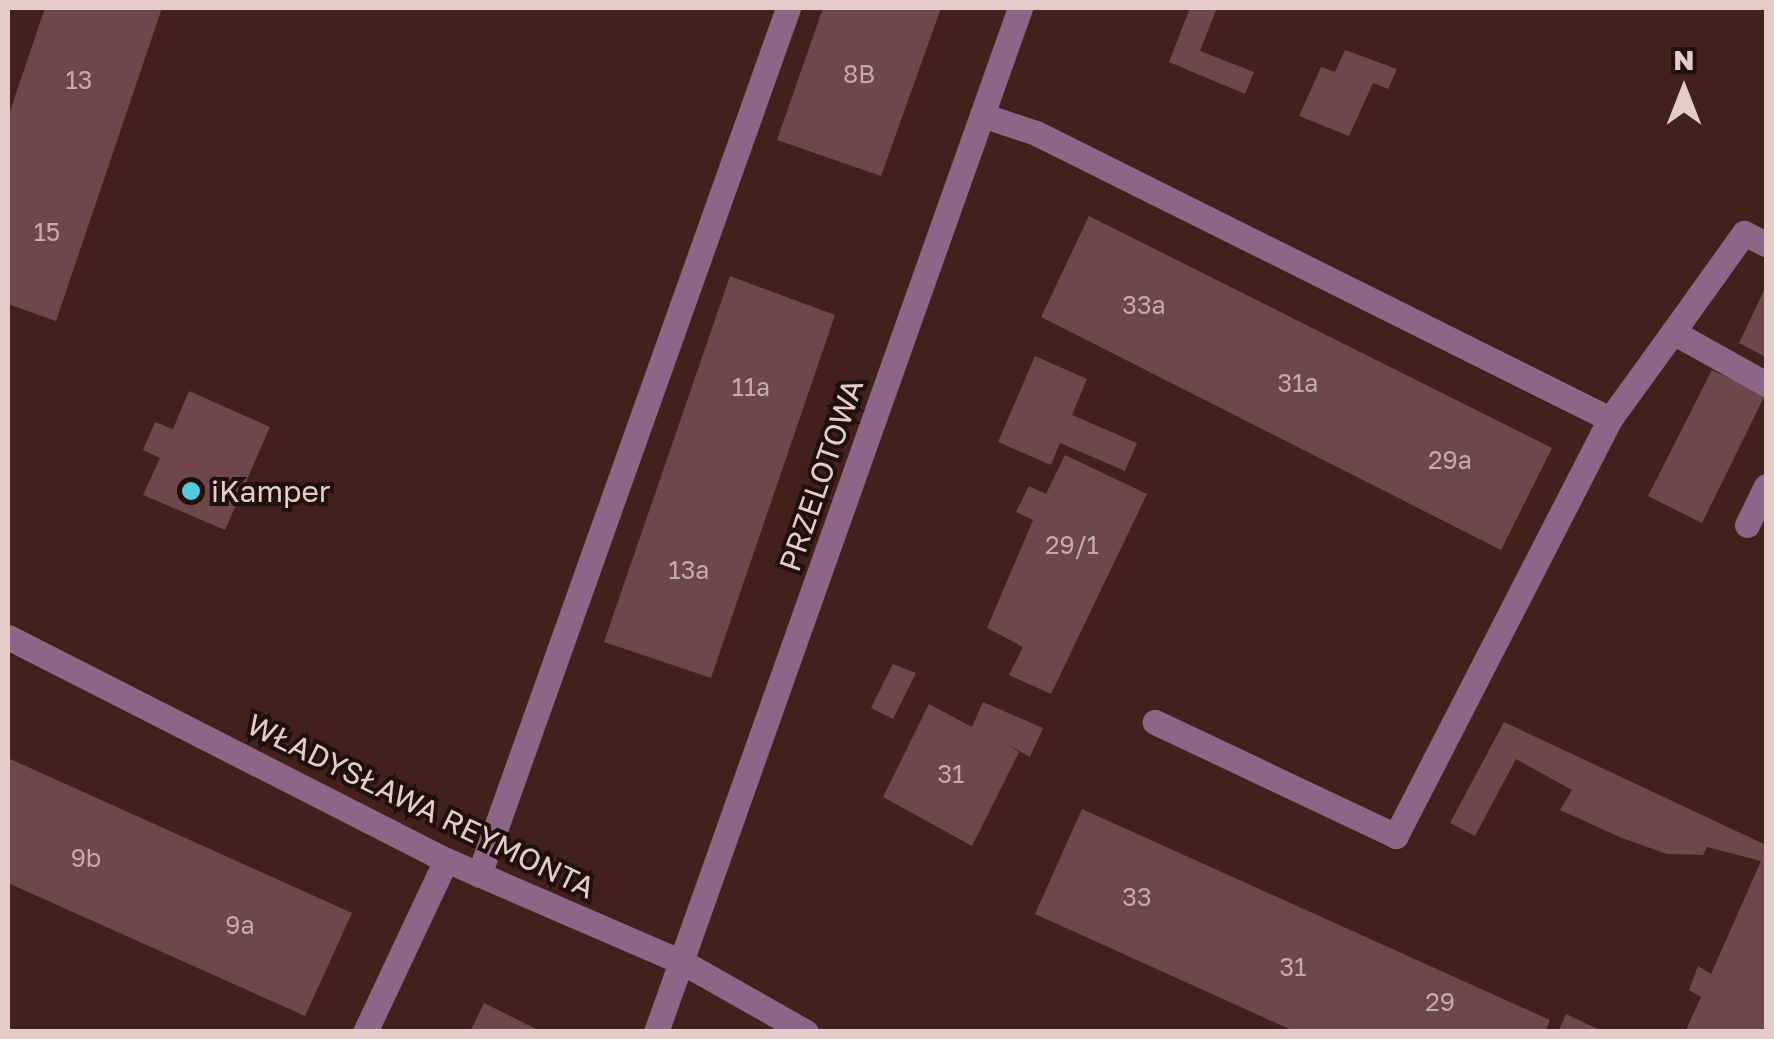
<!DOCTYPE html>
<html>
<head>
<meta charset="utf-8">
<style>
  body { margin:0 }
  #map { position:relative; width:1774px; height:1039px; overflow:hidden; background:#43201b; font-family:"Golos Text",sans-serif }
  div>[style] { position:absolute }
  .building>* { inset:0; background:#6e464c }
  .minor>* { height:25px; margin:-12.5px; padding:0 12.5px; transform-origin:12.5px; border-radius:12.5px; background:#8c6587 }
  .dots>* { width:28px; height:28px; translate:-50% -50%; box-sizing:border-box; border:5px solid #1f0f0d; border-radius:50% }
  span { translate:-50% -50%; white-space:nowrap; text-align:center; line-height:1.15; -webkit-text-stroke:8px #1f0f0d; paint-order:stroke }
  .number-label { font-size:25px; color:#c6aaa9 }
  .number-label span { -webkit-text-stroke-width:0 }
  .street-label { font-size:30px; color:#e4ccc8 }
  .poi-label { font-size:30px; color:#e4ccc8 }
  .left { translate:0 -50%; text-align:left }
  .frame { position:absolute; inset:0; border:10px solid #e4ccc8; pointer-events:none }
  .north { position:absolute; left:1634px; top:40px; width:100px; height:100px; -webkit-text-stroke:8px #1f0f0d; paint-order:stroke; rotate:0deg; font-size:28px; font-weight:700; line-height:40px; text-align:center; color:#e4ccc8 }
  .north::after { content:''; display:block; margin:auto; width:35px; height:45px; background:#e4ccc8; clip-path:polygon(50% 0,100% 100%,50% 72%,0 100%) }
</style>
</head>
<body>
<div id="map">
  <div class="building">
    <div style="clip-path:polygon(45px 8px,162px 8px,56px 321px,8px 304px,8px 117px)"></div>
    <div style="clip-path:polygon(823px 8px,941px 8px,881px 176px,777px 140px)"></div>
    <div style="clip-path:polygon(1190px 8px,1217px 8px,1200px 51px,1254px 72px,1245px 94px,1169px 62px)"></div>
    <div style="clip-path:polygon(1345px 50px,1397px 69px,1388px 89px,1373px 83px,1349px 136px,1299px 116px,1321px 67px,1335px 72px)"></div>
    <div style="clip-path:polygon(1089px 216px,1552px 448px,1501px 550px,1041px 317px)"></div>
    <div style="clip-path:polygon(730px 276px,835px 315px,711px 678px,604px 642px)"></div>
    <div style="clip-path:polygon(1766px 286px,1766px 357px,1739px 343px)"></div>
    <div style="clip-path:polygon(1035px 356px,1087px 379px,1072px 415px,1137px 443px,1125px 471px,1060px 443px,1051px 465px,998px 442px)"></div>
    <div style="clip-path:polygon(1712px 370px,1765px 395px,1702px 523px,1648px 496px)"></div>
    <div style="clip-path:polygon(189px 391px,270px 427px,225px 530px,143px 495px,160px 458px,143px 450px,155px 422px,173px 429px)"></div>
    <div style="clip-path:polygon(1065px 455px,1147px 494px,1051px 694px,1009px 675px,1023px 647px,987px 628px,1033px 520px,1016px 512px,1029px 486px,1046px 494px)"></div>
    <div style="clip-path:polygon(893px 664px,916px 673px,893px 719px,871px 708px)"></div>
    <div style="clip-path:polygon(983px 702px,1043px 728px,1030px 757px,1007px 744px,1019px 752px,972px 846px,883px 797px,929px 704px,972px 727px)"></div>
    <div style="clip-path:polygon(1504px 722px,1766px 845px,1766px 1032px,1685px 1032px,1701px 997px,1689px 990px,1698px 966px,1711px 974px,1761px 861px,1707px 847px,1703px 855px,1667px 854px,1622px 838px,1560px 810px,1572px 790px,1516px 759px,1475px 836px,1450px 823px)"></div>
    <div style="clip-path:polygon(8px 758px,352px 913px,305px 1016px,8px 883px)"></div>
    <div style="clip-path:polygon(1082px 809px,1550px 1020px,1545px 1032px,1296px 1032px,1035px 914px)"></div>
    <div style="clip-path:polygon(484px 1003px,542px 1032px,470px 1032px)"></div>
    <div style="clip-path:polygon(1566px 1014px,1604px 1032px,1558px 1032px)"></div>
  </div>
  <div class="minor">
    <div style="left:982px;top:115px;width:57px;rotate:18.4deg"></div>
    <div style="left:1036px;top:133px;width:641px;rotate:26.49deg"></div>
    <div style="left:1610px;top:419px;width:469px;rotate:117.2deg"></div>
    <div style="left:1396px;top:836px;width:267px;rotate:-154.7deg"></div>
    <div style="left:1673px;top:332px;width:122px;rotate:-54.4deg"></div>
    <div style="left:1744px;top:233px;width:25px;rotate:27deg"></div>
    <div style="left:1610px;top:419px;width:107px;rotate:-54.1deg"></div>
    <div style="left:1673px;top:332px;width:107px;rotate:29.2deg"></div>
    <div style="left:1747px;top:525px;width:43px;rotate:-64deg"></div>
    <div style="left:8px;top:637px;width:492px;rotate:27deg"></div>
    <div style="left:446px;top:860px;width:259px;rotate:23.4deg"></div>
    <div style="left:684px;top:963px;width:140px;rotate:29.5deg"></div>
    <div style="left:479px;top:875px;width:920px;rotate:-70.38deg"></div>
    <div style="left:365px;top:1032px;width:190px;rotate:-64.8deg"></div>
    <div style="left:656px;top:1032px;width:1087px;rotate:-70.43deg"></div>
  </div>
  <div class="dots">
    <div style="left:191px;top:491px;background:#54cade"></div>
  </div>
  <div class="number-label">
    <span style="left:859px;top:74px">8B</span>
    <span style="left:79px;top:80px">13</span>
    <span style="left:47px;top:232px">15</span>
    <span style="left:1144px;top:305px">33a</span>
    <span style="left:1298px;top:383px">31a</span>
    <span style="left:751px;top:387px">11a</span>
    <span style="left:1450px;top:460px">29a</span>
    <span style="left:1072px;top:545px">29/1</span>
    <span style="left:689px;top:570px">13a</span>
    <span style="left:951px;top:774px">31</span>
    <span style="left:86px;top:858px">9b</span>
    <span style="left:1137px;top:897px">33</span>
    <span style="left:240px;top:925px">9a</span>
    <span style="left:1293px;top:967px">31</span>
    <span style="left:1440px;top:1002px">29</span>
  </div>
  <div class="street-label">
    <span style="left:821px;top:475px;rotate:-71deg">PRZELOTOWA</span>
    <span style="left:421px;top:806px;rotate:26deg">WŁADYSŁAWA REYMONTA</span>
  </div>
  <div class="poi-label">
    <span class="left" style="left:211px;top:491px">iKamper</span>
  </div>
  <div class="frame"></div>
  <div class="north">N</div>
</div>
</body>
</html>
